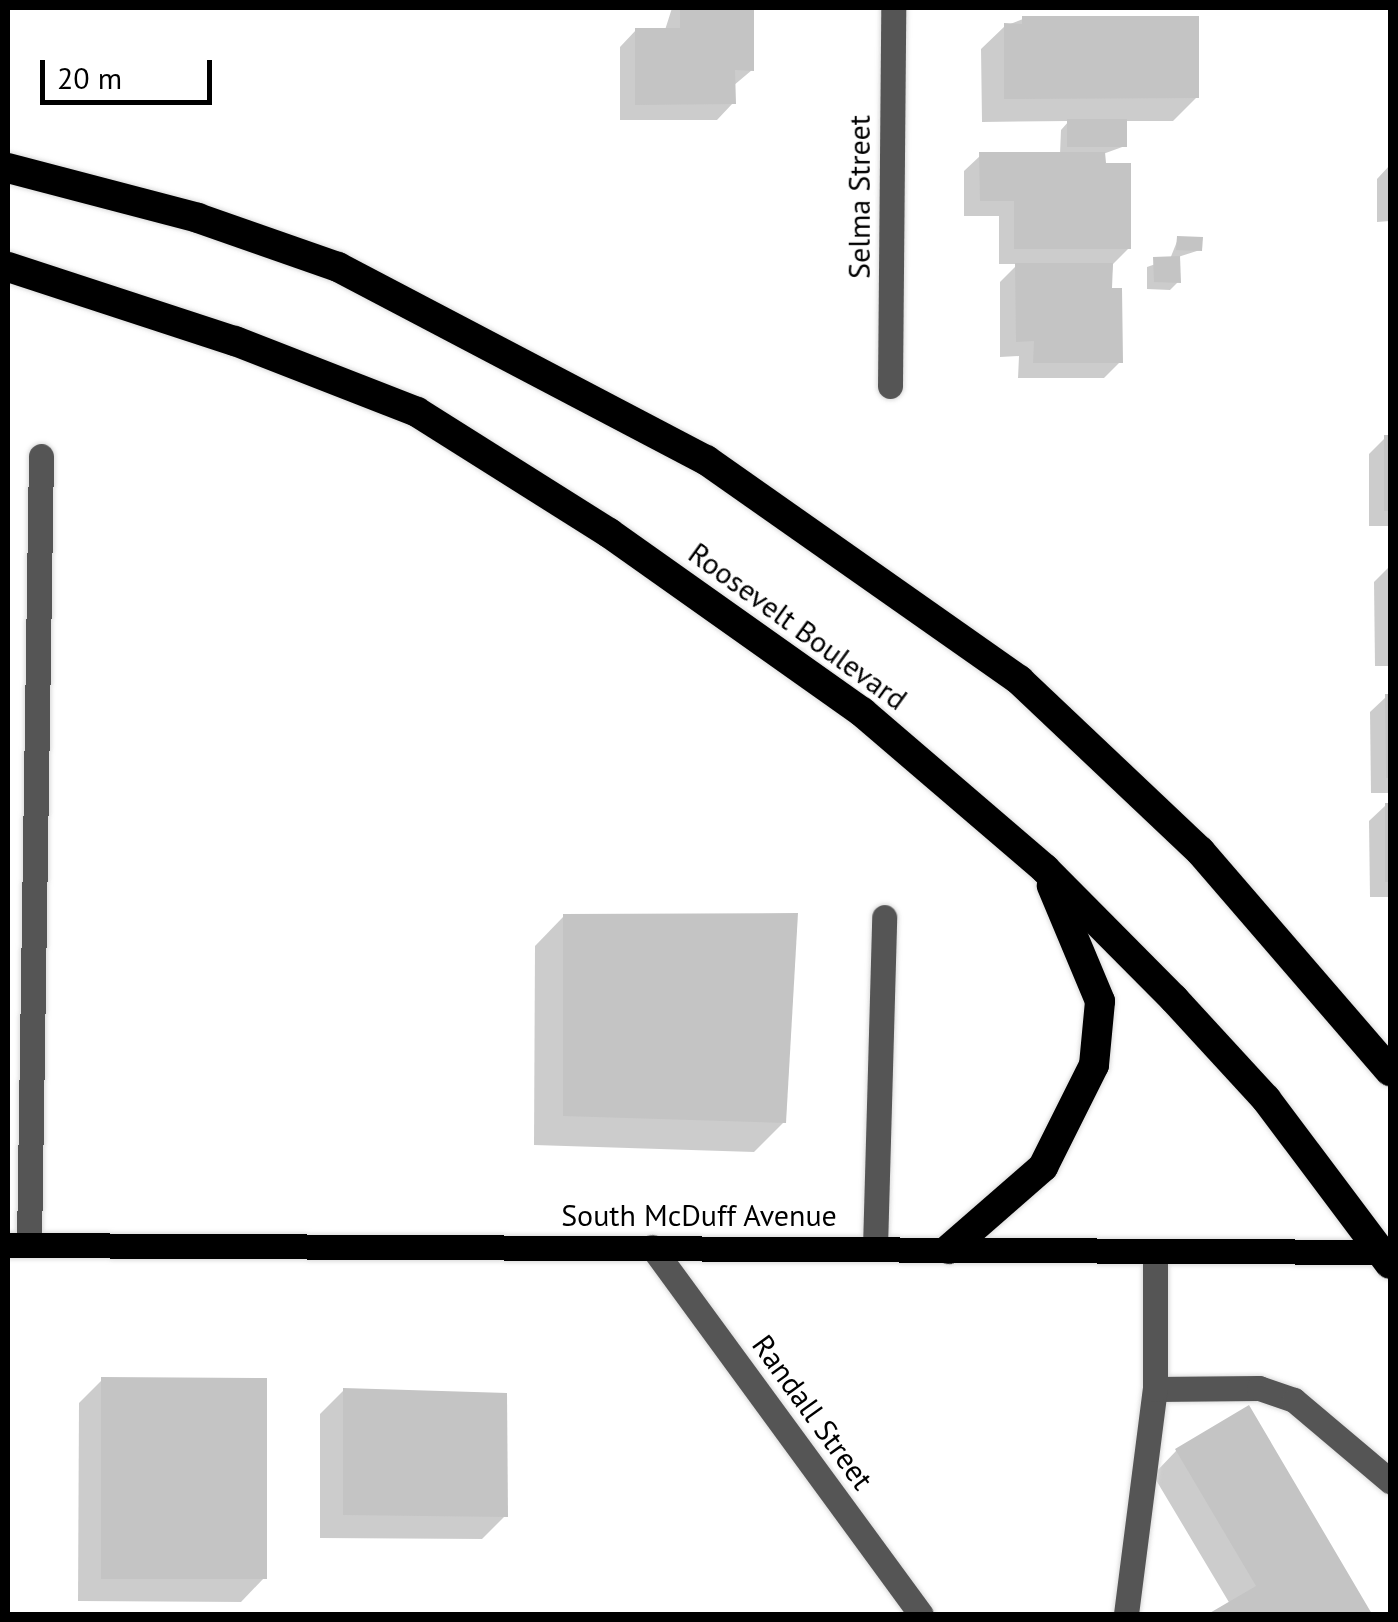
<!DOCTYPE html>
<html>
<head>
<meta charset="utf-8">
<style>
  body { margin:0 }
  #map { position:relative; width:1398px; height:1622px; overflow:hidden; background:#fff; font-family:"PT Sans",sans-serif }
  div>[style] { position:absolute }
  .shadow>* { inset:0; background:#0003 }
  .building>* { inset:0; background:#c4c4c4 }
  .roads { filter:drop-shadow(0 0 2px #dbdbdb) drop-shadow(0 0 2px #dbdbdb) }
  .minor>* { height:25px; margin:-12.5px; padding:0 12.5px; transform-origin:12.5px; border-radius:12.5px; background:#555 }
  .major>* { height:25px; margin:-12.5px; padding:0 12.5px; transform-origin:12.5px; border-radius:12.5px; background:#000 }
  .highway>* { height:30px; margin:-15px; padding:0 15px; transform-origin:15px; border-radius:15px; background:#000 }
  span { translate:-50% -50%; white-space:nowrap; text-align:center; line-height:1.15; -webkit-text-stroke:10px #fff; paint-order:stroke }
  .street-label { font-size:30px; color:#000 }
  .frame { position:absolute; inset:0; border:10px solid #000; pointer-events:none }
  .scale { position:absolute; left:40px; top:60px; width:172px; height:45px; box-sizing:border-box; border:5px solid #000; border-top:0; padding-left:12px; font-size:30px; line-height:35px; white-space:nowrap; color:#000; -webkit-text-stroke:8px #fff; paint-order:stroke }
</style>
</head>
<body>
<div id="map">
  <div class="shadow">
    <div style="clip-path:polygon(672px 8px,751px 8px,752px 70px,733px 86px,733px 103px,717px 120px,620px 120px,620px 47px,636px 30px,665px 30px)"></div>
    <div style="clip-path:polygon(1023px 19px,1197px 97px,1173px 121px,1124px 121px,1125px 146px,1103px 154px,1129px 248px,1113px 264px,1110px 291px,1120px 362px,1104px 378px,1018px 378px,1019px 356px,1000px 357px,1000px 282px,1018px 264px,999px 264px,999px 216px,964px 216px,964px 171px,981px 155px,1060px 154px,1061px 130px,1069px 121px,982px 122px,981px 49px,1005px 26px)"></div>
    <div style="clip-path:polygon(1390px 165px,1390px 221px,1377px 222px,1377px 179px)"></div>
    <div style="clip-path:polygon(1178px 239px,1200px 250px,1178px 257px,1178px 282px,1170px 290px,1147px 289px,1147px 267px,1170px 259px)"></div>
    <div style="clip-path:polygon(1385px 438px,1390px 438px,1390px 526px,1369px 526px,1369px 454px)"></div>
    <div style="clip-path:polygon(1390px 566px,1390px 666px,1375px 666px,1374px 582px)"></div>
    <div style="clip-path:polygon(1387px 696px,1390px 793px,1371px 793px,1370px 712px)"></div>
    <div style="clip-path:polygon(1386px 805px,1390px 897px,1370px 897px,1369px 821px)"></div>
    <div style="clip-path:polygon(564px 916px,784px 1122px,754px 1152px,534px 1145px,535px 946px)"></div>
    <div style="clip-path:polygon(102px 1380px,264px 1578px,241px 1602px,78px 1601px,79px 1403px)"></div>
    <div style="clip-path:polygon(344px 1390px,505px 1516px,482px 1539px,320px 1538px,320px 1414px)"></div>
    <div style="clip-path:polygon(1248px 1408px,1369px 1614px,1212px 1614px,1230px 1604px,1153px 1475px,1176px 1451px)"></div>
  </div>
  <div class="building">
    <div style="clip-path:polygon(680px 8px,754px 8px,754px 71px,735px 70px,736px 104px,635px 105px,635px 28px,680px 28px)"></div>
    <div style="clip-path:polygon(1022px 16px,1199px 16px,1199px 98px,1004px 99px,1004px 23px,1022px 24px)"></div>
    <div style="clip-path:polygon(1067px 119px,1127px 119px,1127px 147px,1067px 147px)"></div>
    <div style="clip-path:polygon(979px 152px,1105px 152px,1106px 163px,1131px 163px,1131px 249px,1014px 249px,1014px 201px,980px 201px)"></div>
    <div style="clip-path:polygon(1177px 236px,1203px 237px,1202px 251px,1176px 250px)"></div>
    <div style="clip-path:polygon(1180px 256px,1181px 283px,1154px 282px,1153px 257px)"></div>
    <div style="clip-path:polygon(1015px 263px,1113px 263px,1112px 288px,1122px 288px,1123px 363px,1033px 363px,1034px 341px,1016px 342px)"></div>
    <div style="clip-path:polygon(1384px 435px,1390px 435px,1390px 511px,1384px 511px)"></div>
    <div style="clip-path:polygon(1385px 694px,1390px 694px,1390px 778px,1386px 778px)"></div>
    <div style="clip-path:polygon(1385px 803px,1390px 803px,1390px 882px,1385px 882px)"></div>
    <div style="clip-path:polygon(798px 913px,786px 1123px,563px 1116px,563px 914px)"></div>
    <div style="clip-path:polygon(101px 1377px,267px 1378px,267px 1579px,101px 1579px)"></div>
    <div style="clip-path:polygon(343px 1388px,507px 1393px,508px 1517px,343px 1515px)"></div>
    <div style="clip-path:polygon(1249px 1405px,1372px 1614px,1208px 1614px,1256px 1586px,1175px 1449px)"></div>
  </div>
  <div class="roads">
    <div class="minor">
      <div style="left:890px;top:386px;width:378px;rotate:-89.5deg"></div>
      <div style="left:29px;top:1245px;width:789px;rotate:-89.13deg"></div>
      <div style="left:652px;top:1247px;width:455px;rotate:53.8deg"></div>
      <div style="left:875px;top:1248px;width:331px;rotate:-88.4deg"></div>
      <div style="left:1155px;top:1389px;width:104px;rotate:-0.6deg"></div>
      <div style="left:1259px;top:1388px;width:37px;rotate:19deg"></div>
      <div style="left:1294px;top:1400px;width:126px;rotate:40.2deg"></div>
      <div style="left:1126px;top:1614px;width:227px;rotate:-82.7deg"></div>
      <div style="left:1155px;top:1389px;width:138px;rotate:-90deg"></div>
    </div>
    <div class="major">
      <div style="left:8px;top:1245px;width:1382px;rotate:0.29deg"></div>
    </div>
    <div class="highway">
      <div style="left:8px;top:168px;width:196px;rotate:14.7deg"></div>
      <div style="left:198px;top:218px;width:148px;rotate:19.3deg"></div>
      <div style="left:338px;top:267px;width:416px;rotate:27.7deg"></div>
      <div style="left:706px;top:460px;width:383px;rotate:35.1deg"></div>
      <div style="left:1019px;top:680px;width:249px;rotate:43.4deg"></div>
      <div style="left:1200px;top:851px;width:291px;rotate:49.2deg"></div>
      <div style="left:8px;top:267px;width:239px;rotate:18.1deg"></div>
      <div style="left:235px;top:341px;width:195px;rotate:21.3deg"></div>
      <div style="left:417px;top:412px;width:227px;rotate:32.2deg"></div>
      <div style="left:609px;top:533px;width:310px;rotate:35.3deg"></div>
      <div style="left:862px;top:712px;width:241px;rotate:40.6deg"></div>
      <div style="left:1045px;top:869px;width:183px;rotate:45.2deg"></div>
      <div style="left:1174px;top:999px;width:136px;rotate:47.4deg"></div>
      <div style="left:1266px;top:1099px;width:206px;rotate:53.1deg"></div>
      <div style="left:949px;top:1249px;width:125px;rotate:-41.1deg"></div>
      <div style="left:1043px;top:1167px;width:114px;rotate:-63.4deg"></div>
      <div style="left:1094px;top:1065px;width:64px;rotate:-84.6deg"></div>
      <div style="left:1100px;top:1001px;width:125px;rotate:-112.7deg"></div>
    </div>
  </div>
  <div class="street-label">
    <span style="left:859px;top:197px;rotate:-90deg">Selma Street</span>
    <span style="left:798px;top:626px;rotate:36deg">Roosevelt Boulevard</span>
    <span style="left:699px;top:1215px">South McDuff Avenue</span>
    <span style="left:813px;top:1412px;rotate:54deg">Randall Street</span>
  </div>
  <div class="frame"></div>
  <div class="scale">20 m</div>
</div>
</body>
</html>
